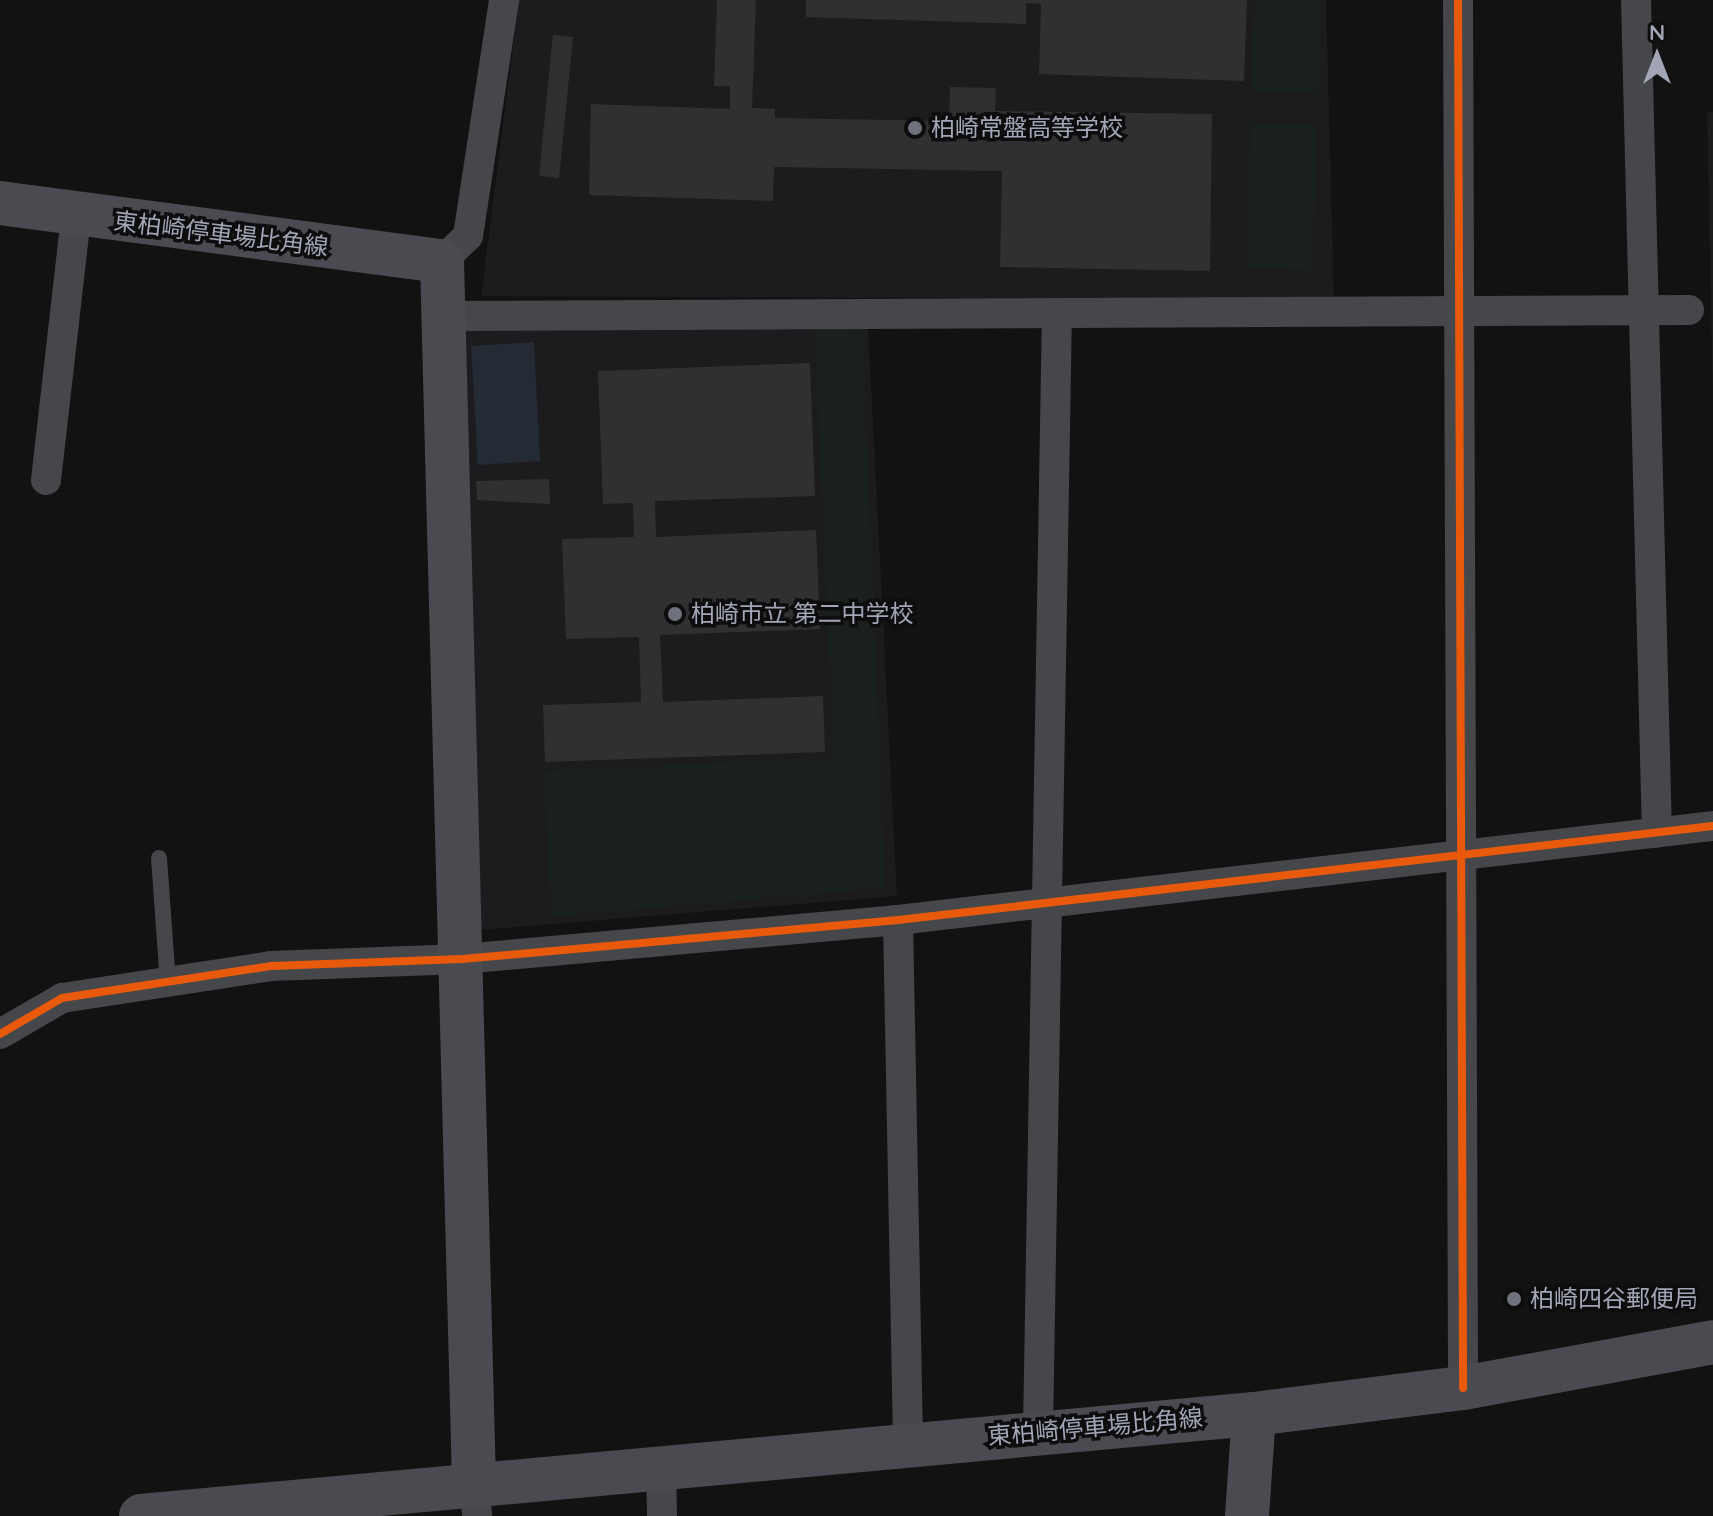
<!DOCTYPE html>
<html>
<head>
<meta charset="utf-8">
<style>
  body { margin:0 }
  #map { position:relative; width:1713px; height:1516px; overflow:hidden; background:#121212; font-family:Quicksand,"Noto Sans JP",sans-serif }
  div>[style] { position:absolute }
  .built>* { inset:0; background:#1c1c1e }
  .green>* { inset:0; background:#1a211c }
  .water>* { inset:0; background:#252b35 }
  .building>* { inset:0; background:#303032 }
  .lane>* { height:16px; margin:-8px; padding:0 8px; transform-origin:8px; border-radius:8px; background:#46474b }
  .street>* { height:30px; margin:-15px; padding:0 15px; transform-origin:15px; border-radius:15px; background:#46474b }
  .secondary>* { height:44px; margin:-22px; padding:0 22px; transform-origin:22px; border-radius:22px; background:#4a4b50 }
  .cycleway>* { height:8px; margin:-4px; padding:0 4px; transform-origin:4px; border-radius:4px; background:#e8590c }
  .dots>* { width:22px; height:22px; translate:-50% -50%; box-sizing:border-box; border:4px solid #0d0d0e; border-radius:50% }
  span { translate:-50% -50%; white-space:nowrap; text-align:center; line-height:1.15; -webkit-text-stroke:7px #0d0d0e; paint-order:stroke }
  .poi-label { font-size:24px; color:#a1a5b5 }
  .left { translate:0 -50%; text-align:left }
  .street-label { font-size:24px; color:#a1a5b5 }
  .north { position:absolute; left:1617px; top:16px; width:80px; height:80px; -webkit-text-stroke:6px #0d0d0e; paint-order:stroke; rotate:0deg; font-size:22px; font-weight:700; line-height:32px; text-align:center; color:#a1a5b5 }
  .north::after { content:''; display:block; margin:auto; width:28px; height:36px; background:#a1a5b5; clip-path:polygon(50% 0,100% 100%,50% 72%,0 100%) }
</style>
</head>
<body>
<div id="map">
  <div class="built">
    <div style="clip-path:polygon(519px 0,1326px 0,1334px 300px,481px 296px)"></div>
    <div style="clip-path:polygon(1707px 112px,1713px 112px,1713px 403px)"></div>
    <div style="clip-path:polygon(868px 324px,897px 896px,480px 930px,457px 331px)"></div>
  </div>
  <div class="green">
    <div style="clip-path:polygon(1254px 0,1321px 0,1318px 93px,1251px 91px)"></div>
    <div style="clip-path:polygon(1251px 123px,1317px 125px,1313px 270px,1246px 268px)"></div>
    <div style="clip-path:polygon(862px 328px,885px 888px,551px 917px,544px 771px,834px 757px,814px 330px)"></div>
  </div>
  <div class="water">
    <div style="clip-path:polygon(534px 342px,540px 461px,478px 465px,471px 346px)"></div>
  </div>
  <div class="building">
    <div style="clip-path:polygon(717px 0,756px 0,752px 108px,775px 109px,775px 118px,949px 121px,950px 87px,996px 88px,995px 111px,1212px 114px,1210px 271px,1000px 267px,1002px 171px,774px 167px,773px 201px,589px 195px,591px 104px,730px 109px,730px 86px,714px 86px)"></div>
    <div style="clip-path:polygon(806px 0,1247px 0,1244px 81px,1039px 74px,1041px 4px,1026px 3px,1026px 24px,806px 17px)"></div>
    <div style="clip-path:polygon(553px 35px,573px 37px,559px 178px,539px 176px)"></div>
    <div style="clip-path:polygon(810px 363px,815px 496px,655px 501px,656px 537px,816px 530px,820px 629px,660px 635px,663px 702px,823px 696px,825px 752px,545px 762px,543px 705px,641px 702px,639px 637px,566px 639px,562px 539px,634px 537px,633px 503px,603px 504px,598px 371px)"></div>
    <div style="clip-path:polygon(549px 479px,550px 504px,477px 500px,476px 481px)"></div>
  </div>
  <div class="lane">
    <div style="left:159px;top:858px;width:126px;rotate:85.9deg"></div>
  </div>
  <div class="street">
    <div style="left:1458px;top:0;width:1388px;rotate:89.79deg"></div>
    <div style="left:1636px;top:0;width:833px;rotate:88.56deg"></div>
    <div style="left:442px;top:261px;width:36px;rotate:-44deg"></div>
    <div style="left:468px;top:236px;width:239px;rotate:-81.3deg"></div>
    <div style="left:442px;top:316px;width:1247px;rotate:-0.28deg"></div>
    <div style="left:46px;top:480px;width:265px;rotate:-83.5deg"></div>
    <div style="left:898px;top:920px;width:523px;rotate:88.9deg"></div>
    <div style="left:0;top:1034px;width:72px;rotate:-30.1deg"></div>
    <div style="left:62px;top:998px;width:211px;rotate:-8.7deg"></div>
    <div style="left:271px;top:966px;width:191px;rotate:-2.1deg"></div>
    <div style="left:462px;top:959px;width:438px;rotate:-5.1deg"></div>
    <div style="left:898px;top:920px;width:820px;rotate:-6.58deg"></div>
    <div style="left:1038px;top:1431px;width:1118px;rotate:-89.03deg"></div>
    <div style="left:661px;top:1467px;width:49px;rotate:88.8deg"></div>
    <div style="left:474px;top:1485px;width:31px;rotate:84deg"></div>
  </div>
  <div class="secondary">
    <div style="left:0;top:203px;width:446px;rotate:7.5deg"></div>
    <div style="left:442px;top:261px;width:1224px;rotate:88.5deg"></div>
    <div style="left:141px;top:1516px;width:1118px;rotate:-5.24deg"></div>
    <div style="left:1254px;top:1414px;width:211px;rotate:-7.1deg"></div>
    <div style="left:1463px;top:1388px;width:254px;rotate:-10.4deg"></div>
    <div style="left:1247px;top:1516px;width:102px;rotate:-86.1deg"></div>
  </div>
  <div class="cycleway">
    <div style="left:1458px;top:0;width:1388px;rotate:89.79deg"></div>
    <div style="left:0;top:1034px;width:72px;rotate:-30.1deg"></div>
    <div style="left:62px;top:998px;width:211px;rotate:-8.7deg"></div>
    <div style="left:271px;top:966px;width:191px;rotate:-2.1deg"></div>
    <div style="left:462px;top:959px;width:438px;rotate:-5.1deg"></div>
    <div style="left:898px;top:920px;width:820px;rotate:-6.58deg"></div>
  </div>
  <div class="dots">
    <div style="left:915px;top:128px;background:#6f727c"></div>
    <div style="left:675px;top:614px;background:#6f727c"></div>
    <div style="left:1514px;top:1299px;background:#6f727c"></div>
  </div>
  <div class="poi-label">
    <span class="left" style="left:931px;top:128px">柏崎常盤高等学校</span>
    <span class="left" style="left:691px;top:614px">柏崎市立 第二中学校</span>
    <span class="left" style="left:1530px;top:1299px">柏崎四谷郵便局</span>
  </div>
  <div class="street-label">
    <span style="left:221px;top:234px;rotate:7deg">東柏崎停車場比角線</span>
    <span style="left:1095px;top:1427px;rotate:-5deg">東柏崎停車場比角線</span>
  </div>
  <div class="north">N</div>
</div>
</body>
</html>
